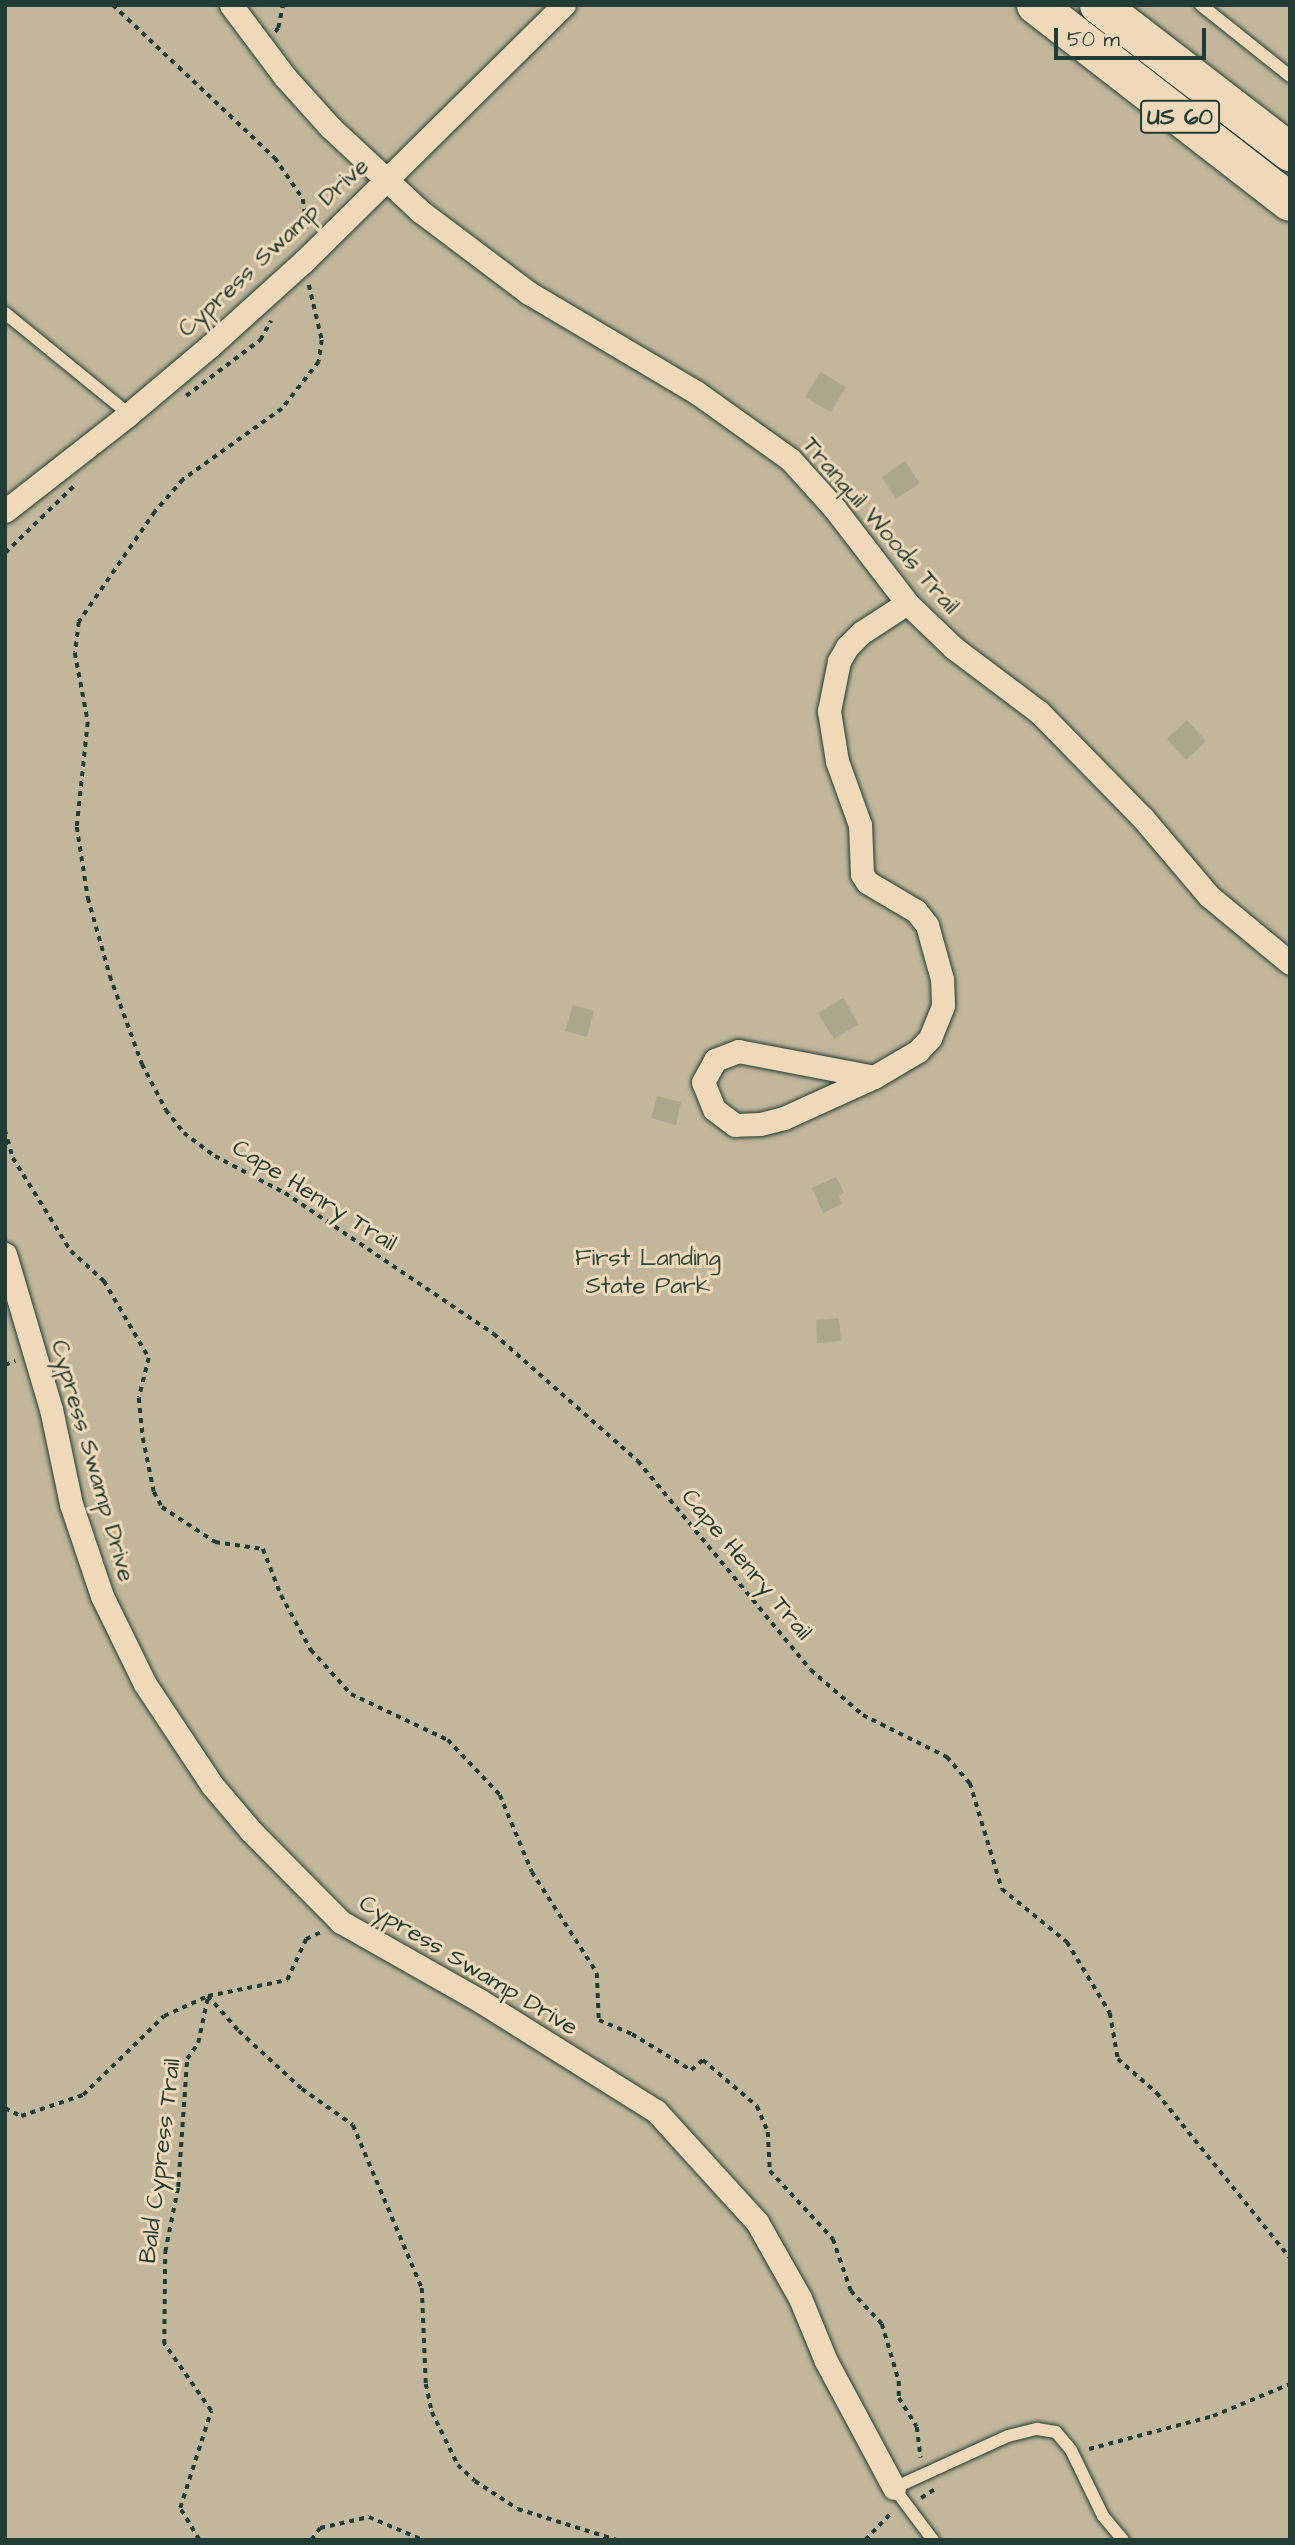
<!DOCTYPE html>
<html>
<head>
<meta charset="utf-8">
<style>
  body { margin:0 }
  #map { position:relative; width:1295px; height:2545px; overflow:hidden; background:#e2d0b0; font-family:"Architects Daughter",sans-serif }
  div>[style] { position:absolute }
  .green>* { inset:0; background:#c2b79b }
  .building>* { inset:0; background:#aba78d }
  .path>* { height:3.5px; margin-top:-1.75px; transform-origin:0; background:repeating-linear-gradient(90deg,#1f3d34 0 5px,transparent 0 10px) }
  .roads { filter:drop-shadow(0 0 2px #1f3d34) drop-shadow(0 0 2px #1f3d34) }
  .lane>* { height:12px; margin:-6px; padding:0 6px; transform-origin:6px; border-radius:6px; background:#efd9b8 }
  .street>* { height:23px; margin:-11.5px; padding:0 11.5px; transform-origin:11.5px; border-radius:11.5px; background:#efd9b8 }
  .highway>* { height:38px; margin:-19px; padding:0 19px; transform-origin:19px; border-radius:19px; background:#efd9b8 }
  span { translate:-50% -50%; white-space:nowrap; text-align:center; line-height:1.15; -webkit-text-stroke:6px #efd9b8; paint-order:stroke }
  .shield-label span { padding:2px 5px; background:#efd9b8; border:2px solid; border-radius:5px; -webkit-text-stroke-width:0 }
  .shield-label { font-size:23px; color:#1f3d34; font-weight:700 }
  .street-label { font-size:24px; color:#1f3d34 }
  .park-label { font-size:24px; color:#2f493e }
  .frame { position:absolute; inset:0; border:7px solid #1f3d34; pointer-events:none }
  .scale { position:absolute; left:1054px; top:28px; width:152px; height:32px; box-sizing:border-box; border:4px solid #1f3d34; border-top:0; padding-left:9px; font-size:21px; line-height:24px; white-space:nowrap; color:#1f3d34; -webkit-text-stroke:5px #efd9b8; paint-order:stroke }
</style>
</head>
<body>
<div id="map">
  <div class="green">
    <div style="clip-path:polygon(5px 5px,1290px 5px,1290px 2540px,5px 2540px)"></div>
  </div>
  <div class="building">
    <div style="clip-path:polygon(820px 372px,846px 387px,831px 412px,805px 397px)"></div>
    <div style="clip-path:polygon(905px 461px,920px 483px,896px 499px,882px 477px)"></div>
    <div style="clip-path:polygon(1187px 720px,1206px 741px,1186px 760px,1167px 739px)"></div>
    <div style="clip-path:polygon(843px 998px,859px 1024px,834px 1039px,818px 1013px)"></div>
    <div style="clip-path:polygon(573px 1005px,594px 1011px,587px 1037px,565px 1031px)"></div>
    <div style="clip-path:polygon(657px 1096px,681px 1102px,676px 1125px,651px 1118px)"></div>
    <div style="clip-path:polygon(836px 1177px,844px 1193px,839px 1196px,842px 1204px,823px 1213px,812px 1188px)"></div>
    <div style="clip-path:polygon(839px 1318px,841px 1341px,817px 1343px,816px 1320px)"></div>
  </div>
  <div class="path">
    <div style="left:113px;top:5px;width:223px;rotate:43.4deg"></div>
    <div style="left:275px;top:158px;width:50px;rotate:55.7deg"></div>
    <div style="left:303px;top:199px;width:30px;rotate:82deg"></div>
    <div style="left:275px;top:32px;width:5px;rotate:-53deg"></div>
    <div style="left:278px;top:28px;width:24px;rotate:-78deg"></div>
    <div style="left:309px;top:285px;width:57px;rotate:76.7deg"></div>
    <div style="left:322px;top:340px;width:22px;rotate:98deg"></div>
    <div style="left:319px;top:362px;width:60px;rotate:128.2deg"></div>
    <div style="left:282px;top:409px;width:122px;rotate:144.4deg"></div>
    <div style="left:183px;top:480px;width:43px;rotate:131.2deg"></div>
    <div style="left:155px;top:512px;width:134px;rotate:124.6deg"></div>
    <div style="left:79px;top:622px;width:31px;rotate:97deg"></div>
    <div style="left:75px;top:653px;width:70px;rotate:79.3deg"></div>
    <div style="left:88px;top:722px;width:106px;rotate:96deg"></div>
    <div style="left:77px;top:827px;width:72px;rotate:81.2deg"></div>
    <div style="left:88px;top:898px;width:81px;rotate:74.2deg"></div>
    <div style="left:110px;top:976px;width:94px;rotate:70deg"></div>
    <div style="left:142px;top:1064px;width:52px;rotate:62.4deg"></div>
    <div style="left:166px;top:1110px;width:29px;rotate:52deg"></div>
    <div style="left:184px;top:1133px;width:39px;rotate:37deg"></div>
    <div style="left:215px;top:1156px;width:79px;rotate:27.9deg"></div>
    <div style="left:285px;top:1193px;width:252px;rotate:34deg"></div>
    <div style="left:494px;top:1334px;width:192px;rotate:41.4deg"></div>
    <div style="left:638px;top:1461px;width:271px;rotate:50.4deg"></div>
    <div style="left:811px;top:1670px;width:69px;rotate:40.9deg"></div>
    <div style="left:863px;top:1715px;width:94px;rotate:26.6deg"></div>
    <div style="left:947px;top:1757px;width:35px;rotate:49deg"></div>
    <div style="left:970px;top:1783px;width:111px;rotate:73.2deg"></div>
    <div style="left:1002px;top:1889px;width:84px;rotate:39.2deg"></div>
    <div style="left:1067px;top:1942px;width:83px;rotate:58.8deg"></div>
    <div style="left:1110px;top:2013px;width:47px;rotate:80.1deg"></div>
    <div style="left:1118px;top:2059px;width:52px;rotate:41.1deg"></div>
    <div style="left:1157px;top:2093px;width:212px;rotate:51.1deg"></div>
    <div style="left:186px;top:396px;width:93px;rotate:-37.1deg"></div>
    <div style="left:260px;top:340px;width:22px;rotate:-60deg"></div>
    <div style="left:5px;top:553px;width:96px;rotate:-44.2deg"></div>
    <div style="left:5px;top:1049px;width:2px;rotate:90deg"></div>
    <div style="left:5px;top:1130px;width:29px;rotate:74deg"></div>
    <div style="left:13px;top:1158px;width:110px;rotate:58.1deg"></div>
    <div style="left:71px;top:1251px;width:45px;rotate:42.3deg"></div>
    <div style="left:104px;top:1281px;width:89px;rotate:59.7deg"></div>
    <div style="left:149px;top:1358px;width:41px;rotate:104deg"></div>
    <div style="left:139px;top:1398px;width:40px;rotate:84.3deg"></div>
    <div style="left:143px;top:1438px;width:55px;rotate:78.5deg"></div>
    <div style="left:154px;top:1492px;width:17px;rotate:62deg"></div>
    <div style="left:162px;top:1507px;width:64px;rotate:33.4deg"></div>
    <div style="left:215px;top:1542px;width:49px;rotate:8.3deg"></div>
    <div style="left:263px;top:1549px;width:49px;rotate:68.6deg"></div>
    <div style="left:281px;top:1595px;width:63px;rotate:61.4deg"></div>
    <div style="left:311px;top:1650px;width:59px;rotate:47.7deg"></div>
    <div style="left:351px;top:1694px;width:107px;rotate:25.4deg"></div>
    <div style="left:448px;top:1740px;width:76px;rotate:46.6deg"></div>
    <div style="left:500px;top:1795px;width:83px;rotate:67.4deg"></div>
    <div style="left:532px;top:1872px;width:120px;rotate:57.2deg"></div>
    <div style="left:597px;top:1973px;width:47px;rotate:87.6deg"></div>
    <div style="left:599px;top:2020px;width:36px;rotate:23deg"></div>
    <div style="left:632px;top:2034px;width:69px;rotate:31.4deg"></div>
    <div style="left:691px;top:2070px;width:16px;rotate:-40deg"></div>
    <div style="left:703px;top:2060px;width:71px;rotate:40.4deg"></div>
    <div style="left:757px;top:2106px;width:28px;rotate:67deg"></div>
    <div style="left:768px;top:2132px;width:39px;rotate:87deg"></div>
    <div style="left:770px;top:2171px;width:93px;rotate:47.2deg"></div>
    <div style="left:833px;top:2239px;width:55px;rotate:70.9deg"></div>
    <div style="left:851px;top:2291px;width:45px;rotate:46.8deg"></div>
    <div style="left:882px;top:2324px;width:59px;rotate:73.4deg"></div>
    <div style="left:899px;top:2381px;width:17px;rotate:90deg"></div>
    <div style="left:899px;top:2398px;width:34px;rotate:58deg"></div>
    <div style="left:917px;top:2427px;width:31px;rotate:83deg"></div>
    <div style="left:5px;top:1365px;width:11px;rotate:-22deg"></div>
    <div style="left:5px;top:2108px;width:18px;rotate:27deg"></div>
    <div style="left:21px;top:2116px;width:65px;rotate:-18.7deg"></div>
    <div style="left:83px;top:2095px;width:113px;rotate:-44.3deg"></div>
    <div style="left:164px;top:2016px;width:48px;rotate:-24.4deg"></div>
    <div style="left:208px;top:1996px;width:81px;rotate:-11.4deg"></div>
    <div style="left:287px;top:1980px;width:45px;rotate:-65.1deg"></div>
    <div style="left:306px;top:1939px;width:17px;rotate:-25deg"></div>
    <div style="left:1089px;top:2449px;width:128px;rotate:-14.9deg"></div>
    <div style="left:1213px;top:2416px;width:83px;rotate:-22.6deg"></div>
    <div style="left:921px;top:2498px;width:20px;rotate:-33deg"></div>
    <div style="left:199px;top:2540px;width:37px;rotate:-121deg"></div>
    <div style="left:180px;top:2508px;width:102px;rotate:-72.3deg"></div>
    <div style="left:211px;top:2411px;width:82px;rotate:-125deg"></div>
    <div style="left:164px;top:2344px;width:92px;rotate:-89.4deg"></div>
    <div style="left:165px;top:2252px;width:66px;rotate:-78.7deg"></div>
    <div style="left:178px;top:2187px;width:128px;rotate:-86deg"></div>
    <div style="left:187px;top:2059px;width:19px;rotate:-55deg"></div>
    <div style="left:198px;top:2043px;width:48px;rotate:-78deg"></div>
    <div style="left:208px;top:1996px;width:47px;rotate:48.5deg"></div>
    <div style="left:239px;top:2031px;width:86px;rotate:42.6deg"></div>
    <div style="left:302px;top:2089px;width:62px;rotate:35.2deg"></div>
    <div style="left:353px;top:2125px;width:177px;rotate:67.1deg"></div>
    <div style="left:422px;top:2288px;width:96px;rotate:87.6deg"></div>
    <div style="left:426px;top:2384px;width:29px;rotate:78deg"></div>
    <div style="left:432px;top:2412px;width:59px;rotate:63.9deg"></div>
    <div style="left:458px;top:2465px;width:23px;rotate:43deg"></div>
    <div style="left:475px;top:2481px;width:51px;rotate:33.1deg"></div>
    <div style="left:518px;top:2509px;width:104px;rotate:17.4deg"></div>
    <div style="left:311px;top:2540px;width:15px;rotate:-53deg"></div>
    <div style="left:320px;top:2528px;width:50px;rotate:-12.7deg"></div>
    <div style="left:369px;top:2517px;width:59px;rotate:23.1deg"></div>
    <div style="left:865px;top:2540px;width:39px;rotate:-46deg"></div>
  </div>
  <div class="roads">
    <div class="lane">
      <div style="left:1201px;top:5px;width:114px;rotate:38.6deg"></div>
      <div style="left:5px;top:313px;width:160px;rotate:39.2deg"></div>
      <div style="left:933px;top:2540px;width:65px;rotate:-126.9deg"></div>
      <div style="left:894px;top:2488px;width:125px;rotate:-24.5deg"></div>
      <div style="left:1008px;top:2436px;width:30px;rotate:-14deg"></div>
      <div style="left:1037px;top:2429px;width:19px;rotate:9deg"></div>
      <div style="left:1056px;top:2432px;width:23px;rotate:50deg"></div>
      <div style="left:1071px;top:2450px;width:73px;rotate:64.1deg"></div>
      <div style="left:1103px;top:2516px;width:31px;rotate:50deg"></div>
    </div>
    <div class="street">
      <div style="left:231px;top:5px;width:90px;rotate:53.1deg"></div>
      <div style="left:285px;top:77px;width:67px;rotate:48deg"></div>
      <div style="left:330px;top:127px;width:123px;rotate:43deg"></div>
      <div style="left:420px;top:211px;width:136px;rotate:37deg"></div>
      <div style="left:529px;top:293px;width:194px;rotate:30.7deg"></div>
      <div style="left:696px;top:392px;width:115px;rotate:35.5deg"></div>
      <div style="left:790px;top:459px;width:67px;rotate:48deg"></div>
      <div style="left:835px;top:509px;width:118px;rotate:52.5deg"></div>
      <div style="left:907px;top:603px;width:65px;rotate:43.8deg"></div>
      <div style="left:954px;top:648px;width:106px;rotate:37deg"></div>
      <div style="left:1039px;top:712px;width:147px;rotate:45.6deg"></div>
      <div style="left:1142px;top:817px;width:104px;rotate:49.7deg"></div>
      <div style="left:1209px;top:896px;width:105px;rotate:39.6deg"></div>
      <div style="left:5px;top:511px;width:157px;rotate:-38deg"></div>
      <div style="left:129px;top:414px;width:107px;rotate:-40.1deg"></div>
      <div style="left:211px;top:345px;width:125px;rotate:-42.1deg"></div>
      <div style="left:304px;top:261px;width:365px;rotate:-44.6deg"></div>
      <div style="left:738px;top:1051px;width:138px;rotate:10.8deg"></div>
      <div style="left:874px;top:1077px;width:99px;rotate:155.5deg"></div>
      <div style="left:784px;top:1118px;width:25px;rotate:166deg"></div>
      <div style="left:760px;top:1124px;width:25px;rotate:178deg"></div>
      <div style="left:735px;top:1125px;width:26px;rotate:-143deg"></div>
      <div style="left:714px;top:1109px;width:29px;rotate:-112deg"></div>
      <div style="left:703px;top:1082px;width:25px;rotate:-61deg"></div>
      <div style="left:715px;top:1060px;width:25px;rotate:-21deg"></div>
      <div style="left:874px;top:1077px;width:51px;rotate:-30.6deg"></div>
      <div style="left:918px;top:1051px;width:18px;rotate:-47deg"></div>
      <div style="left:930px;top:1038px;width:35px;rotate:-68deg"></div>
      <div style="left:943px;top:1005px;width:26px;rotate:-92deg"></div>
      <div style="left:942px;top:979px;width:56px;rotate:-105.5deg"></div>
      <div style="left:927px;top:925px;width:18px;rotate:-128deg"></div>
      <div style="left:916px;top:911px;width:57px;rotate:-149.4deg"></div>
      <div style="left:867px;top:882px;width:9px;rotate:-122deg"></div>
      <div style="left:862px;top:874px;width:49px;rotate:-92.3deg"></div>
      <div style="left:860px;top:825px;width:68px;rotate:-109.8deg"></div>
      <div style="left:837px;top:761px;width:51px;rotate:-99.1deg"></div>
      <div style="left:829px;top:711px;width:51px;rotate:-78.7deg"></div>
      <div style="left:839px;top:661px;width:16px;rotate:-60deg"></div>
      <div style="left:847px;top:647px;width:20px;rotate:-45deg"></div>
      <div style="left:861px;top:633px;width:55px;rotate:-33.1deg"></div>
      <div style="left:5px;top:1254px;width:162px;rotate:73.5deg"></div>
      <div style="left:51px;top:1409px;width:97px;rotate:78.1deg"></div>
      <div style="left:71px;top:1504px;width:97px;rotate:71.4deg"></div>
      <div style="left:102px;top:1596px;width:98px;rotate:64deg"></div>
      <div style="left:145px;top:1684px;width:121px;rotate:56.4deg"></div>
      <div style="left:212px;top:1785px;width:60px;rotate:49.7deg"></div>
      <div style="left:251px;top:1831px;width:128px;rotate:45.3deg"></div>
      <div style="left:341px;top:1922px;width:159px;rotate:29.5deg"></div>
      <div style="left:479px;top:2000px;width:209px;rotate:32.1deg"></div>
      <div style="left:656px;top:2111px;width:150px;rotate:47.7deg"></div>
      <div style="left:757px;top:2222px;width:87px;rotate:60.5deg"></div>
      <div style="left:800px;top:2298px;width:68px;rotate:67.6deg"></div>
      <div style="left:826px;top:2361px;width:144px;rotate:61.8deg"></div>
    </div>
    <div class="highway">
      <div style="left:1036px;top:5px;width:321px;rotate:37.8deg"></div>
      <div style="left:1099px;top:5px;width:241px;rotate:37.6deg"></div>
    </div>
  </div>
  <div class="shield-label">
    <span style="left:1180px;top:117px">US 60</span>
  </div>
  <div class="street-label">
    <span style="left:274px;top:248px;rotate:-43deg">Cypress Swamp Drive</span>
    <span style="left:880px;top:526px;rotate:49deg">Tranquil Woods Trail</span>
    <span style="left:314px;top:1196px;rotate:32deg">Cape Henry Trail</span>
    <span style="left:92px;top:1461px;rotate:74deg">Cypress Swamp Drive</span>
    <span style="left:746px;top:1565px;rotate:50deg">Cape Henry Trail</span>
    <span style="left:468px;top:1966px;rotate:31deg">Cypress Swamp Drive</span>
    <span style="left:161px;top:2161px;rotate:-83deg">Bald Cypress Trail</span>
  </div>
  <div class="park-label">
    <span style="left:648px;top:1273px">First Landing<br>State Park</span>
  </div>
  <div class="frame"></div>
  <div class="scale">50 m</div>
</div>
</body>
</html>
